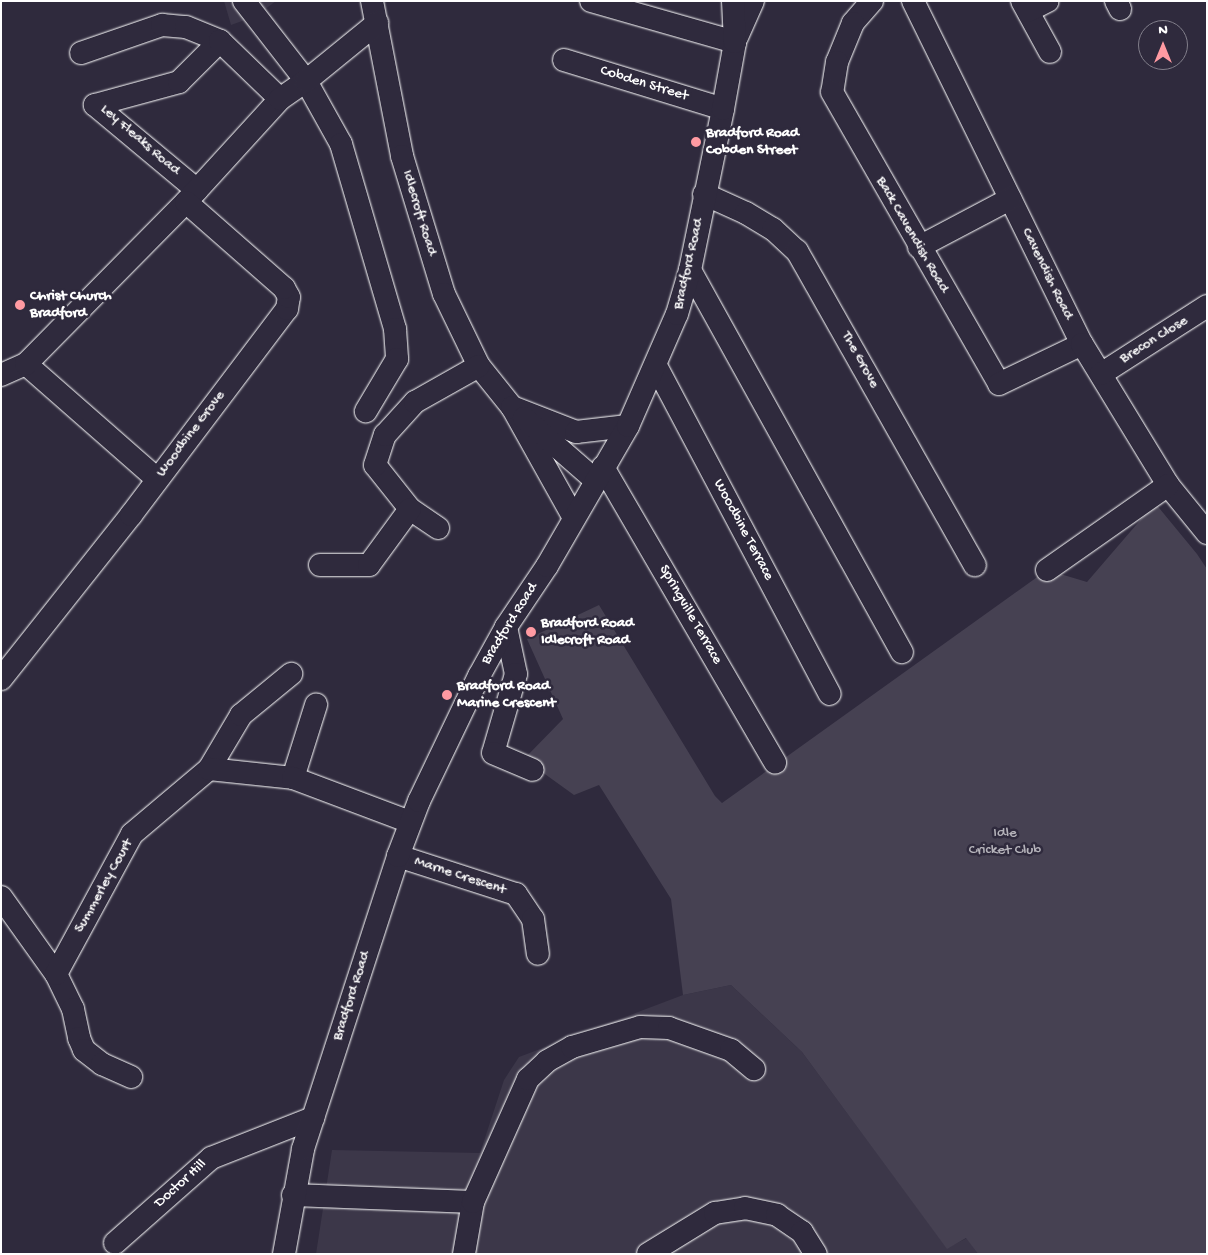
<!DOCTYPE html>
<html>
<head>
<meta charset="utf-8">
<style>
  body { margin:0 }
  #map { position:relative; width:1208px; height:1255px; overflow:hidden; background:#2f2a3d; font-family:"Gochi Hand",sans-serif }
  div>[style] { position:absolute }
  .built>* { inset:0; background:#3c3749 }
  .green>* { inset:0; background:#464152 }
  .roads { filter:drop-shadow(0 0 1px #fff) drop-shadow(0 0 1px #fff) }
  .minor>* { height:22px; margin:-11px; padding:0 11px; transform-origin:11px; border-radius:11px; background:#2f2a3d }
  .dots>* { width:14px; height:14px; translate:-50% -50%; box-sizing:border-box; border:2px solid #2f2a3d; border-radius:50% }
  span { translate:-50% -50%; white-space:nowrap; text-align:center; line-height:1.15; -webkit-text-stroke:5px #2f2a3d; paint-order:stroke }
  .street-label { font-size:15px; color:#fff }
  .poi-label { font-size:15px; color:#fff; font-weight:700 }
  .left { translate:0 -50%; text-align:left }
  .park-label { font-size:15px; color:#b5b3ba }
  .frame { position:absolute; inset:0; border:2px solid #fff; pointer-events:none }
  .north { position:absolute; left:1138px; top:20px; width:50px; height:50px; box-sizing:border-box; background:#2f2a3d; border:1px solid #827f8b; border-radius:50%; rotate:0deg; font-size:14px; font-weight:700; line-height:20px; text-align:center; color:#fff }
  .north::after { content:''; display:block; margin:auto; width:18px; height:22px; background:#ff9aa2; clip-path:polygon(50% 0,100% 100%,50% 72%,0 100%) }
</style>
</head>
<body>
<div id="map">
  <div class="built">
    <div style="clip-path:polygon(224px 1px,276px 1px,256px 16px,231px 25px)"></div>
    <div style="clip-path:polygon(731px 985px,802px 1052px,947px 1248px,967px 1238px,978px 1254px,316px 1254px,332px 1150px,480px 1153px,504px 1080px,519px 1057px,683px 995px)"></div>
  </div>
  <div class="green">
    <div style="clip-path:polygon(1155px 503px,1197px 554px,1207px 569px,1207px 1254px,978px 1254px,966px 1238px,947px 1249px,802px 1052px,731px 985px,683px 995px,671px 899px,599px 785px,574px 795px,524px 759px,563px 719px,527px 639px,599px 605px,715px 796px,722px 803px,1047px 570px,1087px 582px)"></div>
  </div>
  <div class="roads">
    <div class="minor">
      <div style="left:244px;top:1px;width:101px;rotate:52.2deg"></div>
      <div style="left:306px;top:81px;width:72px;rotate:60.9deg"></div>
      <div style="left:341px;top:144px;width:193px;rotate:73.7deg"></div>
      <div style="left:395px;top:329px;width:30px;rotate:86deg"></div>
      <div style="left:397px;top:359px;width:61px;rotate:120.8deg"></div>
      <div style="left:372px;top:1px;width:158px;rotate:79deg"></div>
      <div style="left:402px;top:156px;width:144px;rotate:73.1deg"></div>
      <div style="left:444px;top:294px;width:80px;rotate:64.1deg"></div>
      <div style="left:479px;top:366px;width:53px;rotate:51.2deg"></div>
      <div style="left:512px;top:407px;width:127px;rotate:60.8deg"></div>
      <div style="left:591px;top:1px;width:150px;rotate:15.9deg"></div>
      <div style="left:872px;top:1px;width:29px;rotate:131deg"></div>
      <div style="left:853px;top:23px;width:42px;rotate:112.3deg"></div>
      <div style="left:837px;top:62px;width:30px;rotate:99deg"></div>
      <div style="left:832px;top:92px;width:336px;rotate:60.2deg"></div>
      <div style="left:999px;top:384px;width:92px;rotate:-25.7deg"></div>
      <div style="left:913px;top:1px;width:382px;rotate:63.8deg"></div>
      <div style="left:1082px;top:344px;width:165px;rotate:58.6deg"></div>
      <div style="left:1168px;top:485px;width:62px;rotate:50.9deg"></div>
      <div style="left:1022px;top:1px;width:58px;rotate:61.2deg"></div>
      <div style="left:1116px;top:1px;width:9px;rotate:63deg"></div>
      <div style="left:1028px;top:11px;width:22px;rotate:-27deg"></div>
      <div style="left:737px;top:37px;width:39px;rotate:-66deg"></div>
      <div style="left:81px;top:53px;width:86px;rotate:-19.1deg"></div>
      <div style="left:162px;top:25px;width:24px;rotate:5deg"></div>
      <div style="left:186px;top:27px;width:37px;rotate:22deg"></div>
      <div style="left:564px;top:60px;width:166px;rotate:17.1deg"></div>
      <div style="left:197px;top:190px;width:133px;rotate:-140.2deg"></div>
      <div style="left:95px;top:105px;width:87px;rotate:-15.3deg"></div>
      <div style="left:179px;top:82px;width:58px;rotate:-45deg"></div>
      <div style="left:220px;top:41px;width:83px;rotate:44deg"></div>
      <div style="left:704px;top:194px;width:46px;rotate:24.3deg"></div>
      <div style="left:746px;top:213px;width:31px;rotate:31deg"></div>
      <div style="left:773px;top:229px;width:33px;rotate:43deg"></div>
      <div style="left:797px;top:251px;width:361px;rotate:60.5deg"></div>
      <div style="left:919px;top:247px;width:103px;rotate:-27.8deg"></div>
      <div style="left:690px;top:270px;width:437px;rotate:61deg"></div>
      <div style="left:26px;top:364px;width:174px;rotate:41.3deg"></div>
      <div style="left:656px;top:366px;width:371px;rotate:62.1deg"></div>
      <div style="left:1101px;top:374px;width:126px;rotate:-32.7deg"></div>
      <div style="left:1px;top:375px;width:27px;rotate:-24deg"></div>
      <div style="left:26px;top:364px;width:228px;rotate:-45.4deg"></div>
      <div style="left:186px;top:202px;width:139px;rotate:-47.6deg"></div>
      <div style="left:280px;top:99px;width:32px;rotate:-35deg"></div>
      <div style="left:306px;top:81px;width:92px;rotate:-39.2deg"></div>
      <div style="left:512px;top:407px;width:69px;rotate:21.3deg"></div>
      <div style="left:576px;top:432px;width:52px;rotate:-6.6deg"></div>
      <div style="left:524px;top:418px;width:94px;rotate:41.1deg"></div>
      <div style="left:603px;top:467px;width:342px;rotate:59.8deg"></div>
      <div style="left:438px;top:528px;width:34px;rotate:-146deg"></div>
      <div style="left:410px;top:509px;width:56px;rotate:-128.5deg"></div>
      <div style="left:375px;top:465px;width:32px;rotate:-72deg"></div>
      <div style="left:385px;top:435px;width:45px;rotate:-47.7deg"></div>
      <div style="left:415px;top:402px;width:73px;rotate:-29.4deg"></div>
      <div style="left:320px;top:565px;width:49px"></div>
      <div style="left:369px;top:565px;width:69px;rotate:-53.8deg"></div>
      <div style="left:1047px;top:570px;width:148px;rotate:-35.1deg"></div>
      <div style="left:506px;top:627px;width:48px;rotate:78deg"></div>
      <div style="left:516px;top:674px;width:82px;rotate:106.2deg"></div>
      <div style="left:493px;top:753px;width:43px;rotate:23deg"></div>
      <div style="left:1px;top:679px;width:209px;rotate:-51.6deg"></div>
      <div style="left:131px;top:515px;width:258px;rotate:-52.9deg"></div>
      <div style="left:287px;top:309px;width:12px;rotate:-81deg"></div>
      <div style="left:289px;top:297px;width:10px;rotate:-119deg"></div>
      <div style="left:284px;top:288px;width:130px;rotate:-138.7deg"></div>
      <div style="left:209px;top:769px;width:63px;rotate:-59.3deg"></div>
      <div style="left:241px;top:715px;width:65px;rotate:-39.4deg"></div>
      <div style="left:293px;top:778px;width:77px;rotate:-72.5deg"></div>
      <div style="left:398px;top:856px;width:124px;rotate:17.9deg"></div>
      <div style="left:516px;top:894px;width:30px;rotate:56deg"></div>
      <div style="left:533px;top:919px;width:35px;rotate:82deg"></div>
      <div style="left:1px;top:897px;width:95px;rotate:54.5deg"></div>
      <div style="left:56px;top:974px;width:39px;rotate:64deg"></div>
      <div style="left:73px;top:1009px;width:30px;rotate:78deg"></div>
      <div style="left:79px;top:1038px;width:13px;rotate:67deg"></div>
      <div style="left:84px;top:1050px;width:23px;rotate:38deg"></div>
      <div style="left:102px;top:1064px;width:32px;rotate:24deg"></div>
      <div style="left:56px;top:974px;width:159px;rotate:-61.5deg"></div>
      <div style="left:132px;top:834px;width:101px;rotate:-40.2deg"></div>
      <div style="left:209px;top:769px;width:84px;rotate:6.1deg"></div>
      <div style="left:293px;top:778px;width:125px;rotate:20.6deg"></div>
      <div style="left:293px;top:1195px;width:180px;rotate:2.2deg"></div>
      <div style="left:115px;top:1243px;width:128px;rotate:-41.5deg"></div>
      <div style="left:211px;top:1158px;width:110px;rotate:-21.4deg"></div>
      <div style="left:284px;top:1254px;width:107px;rotate:-79.7deg"></div>
      <div style="left:303px;top:1149px;width:308px;rotate:-72deg"></div>
      <div style="left:398px;top:856px;width:59px;rotate:-69.1deg"></div>
      <div style="left:419px;top:801px;width:139px;rotate:-64.4deg"></div>
      <div style="left:479px;top:676px;width:56px;rotate:-61.1deg"></div>
      <div style="left:506px;top:627px;width:73px;rotate:-56.1deg"></div>
      <div style="left:547px;top:566px;width:162px;rotate:-59.9deg"></div>
      <div style="left:628px;top:426px;width:122px;rotate:-66.4deg"></div>
      <div style="left:677px;top:314px;width:46px;rotate:-73.5deg"></div>
      <div style="left:690px;top:270px;width:164px;rotate:-78.4deg"></div>
      <div style="left:723px;top:109px;width:68px;rotate:-79.8deg"></div>
      <div style="left:735px;top:42px;width:41px;rotate:-92.8deg"></div>
      <div style="left:464px;top:1254px;width:53px;rotate:-80.2deg"></div>
      <div style="left:473px;top:1202px;width:135px;rotate:-65.9deg"></div>
      <div style="left:528px;top:1079px;width:26px;rotate:-43deg"></div>
      <div style="left:547px;top:1061px;width:29px;rotate:-29deg"></div>
      <div style="left:572px;top:1047px;width:71px;rotate:-16.4deg"></div>
      <div style="left:640px;top:1027px;width:29px;rotate:2deg"></div>
      <div style="left:669px;top:1028px;width:66px;rotate:19.5deg"></div>
      <div style="left:731px;top:1050px;width:30px;rotate:40deg"></div>
      <div style="left:648px;top:1254px;width:79px;rotate:-31.5deg"></div>
      <div style="left:715px;top:1213px;width:30px;rotate:-9deg"></div>
      <div style="left:745px;top:1208px;width:33px;rotate:12deg"></div>
      <div style="left:777px;top:1215px;width:30px;rotate:34deg"></div>
      <div style="left:802px;top:1232px;width:26px;rotate:58deg"></div>
    </div>
  </div>
  <div class="dots">
    <div style="left:696px;top:142px;background:#ff9aa2"></div>
    <div style="left:20px;top:305px;background:#ff9aa2"></div>
    <div style="left:531px;top:632px;background:#ff9aa2"></div>
    <div style="left:447px;top:695px;background:#ff9aa2"></div>
  </div>
  <div class="street-label">
    <span style="left:644px;top:84px;rotate:17deg">Cobden Street</span>
    <span style="left:140px;top:140px;rotate:41deg">Ley Fleaks Road</span>
    <span style="left:419px;top:213px;rotate:73deg">Idlecroft Road</span>
    <span style="left:912px;top:235px;rotate:60deg">Back Cavendish Road</span>
    <span style="left:689px;top:264px;rotate:-77deg">Bradford Road</span>
    <span style="left:1047px;top:274px;rotate:64deg">Cavendish Road</span>
    <span style="left:1154px;top:340px;rotate:-32deg">Brecon Close</span>
    <span style="left:860px;top:360px;rotate:61deg">The Grove</span>
    <span style="left:191px;top:434px;rotate:-53deg">Woodbine Grove</span>
    <span style="left:743px;top:530px;rotate:62deg">Woodbine Terrace</span>
    <span style="left:690px;top:615px;rotate:60deg">Springville Terrace</span>
    <span style="left:510px;top:624px;rotate:-58deg">Bradford Road</span>
    <span style="left:460px;top:876px;rotate:18deg">Marne Crescent</span>
    <span style="left:104px;top:886px;rotate:-61deg">Summerley Court</span>
    <span style="left:352px;top:996px;rotate:-72deg">Bradford Road</span>
    <span style="left:181px;top:1184px;rotate:-42deg">Doctor Hill</span>
  </div>
  <div class="poi-label">
    <span class="left" style="left:706px;top:142px">Bradford Road<br>Cobden Street</span>
    <span class="left" style="left:30px;top:305px">Christ Church<br>Bradford</span>
    <span class="left" style="left:541px;top:632px">Bradford Road<br>Idlecroft Road</span>
    <span class="left" style="left:457px;top:695px">Bradford Road<br>Marine Crescent</span>
  </div>
  <div class="park-label">
    <span style="left:1005px;top:842px">Idle<br>Cricket Club</span>
  </div>
  <div class="frame"></div>
  <div class="north">N</div>
</div>
</body>
</html>
